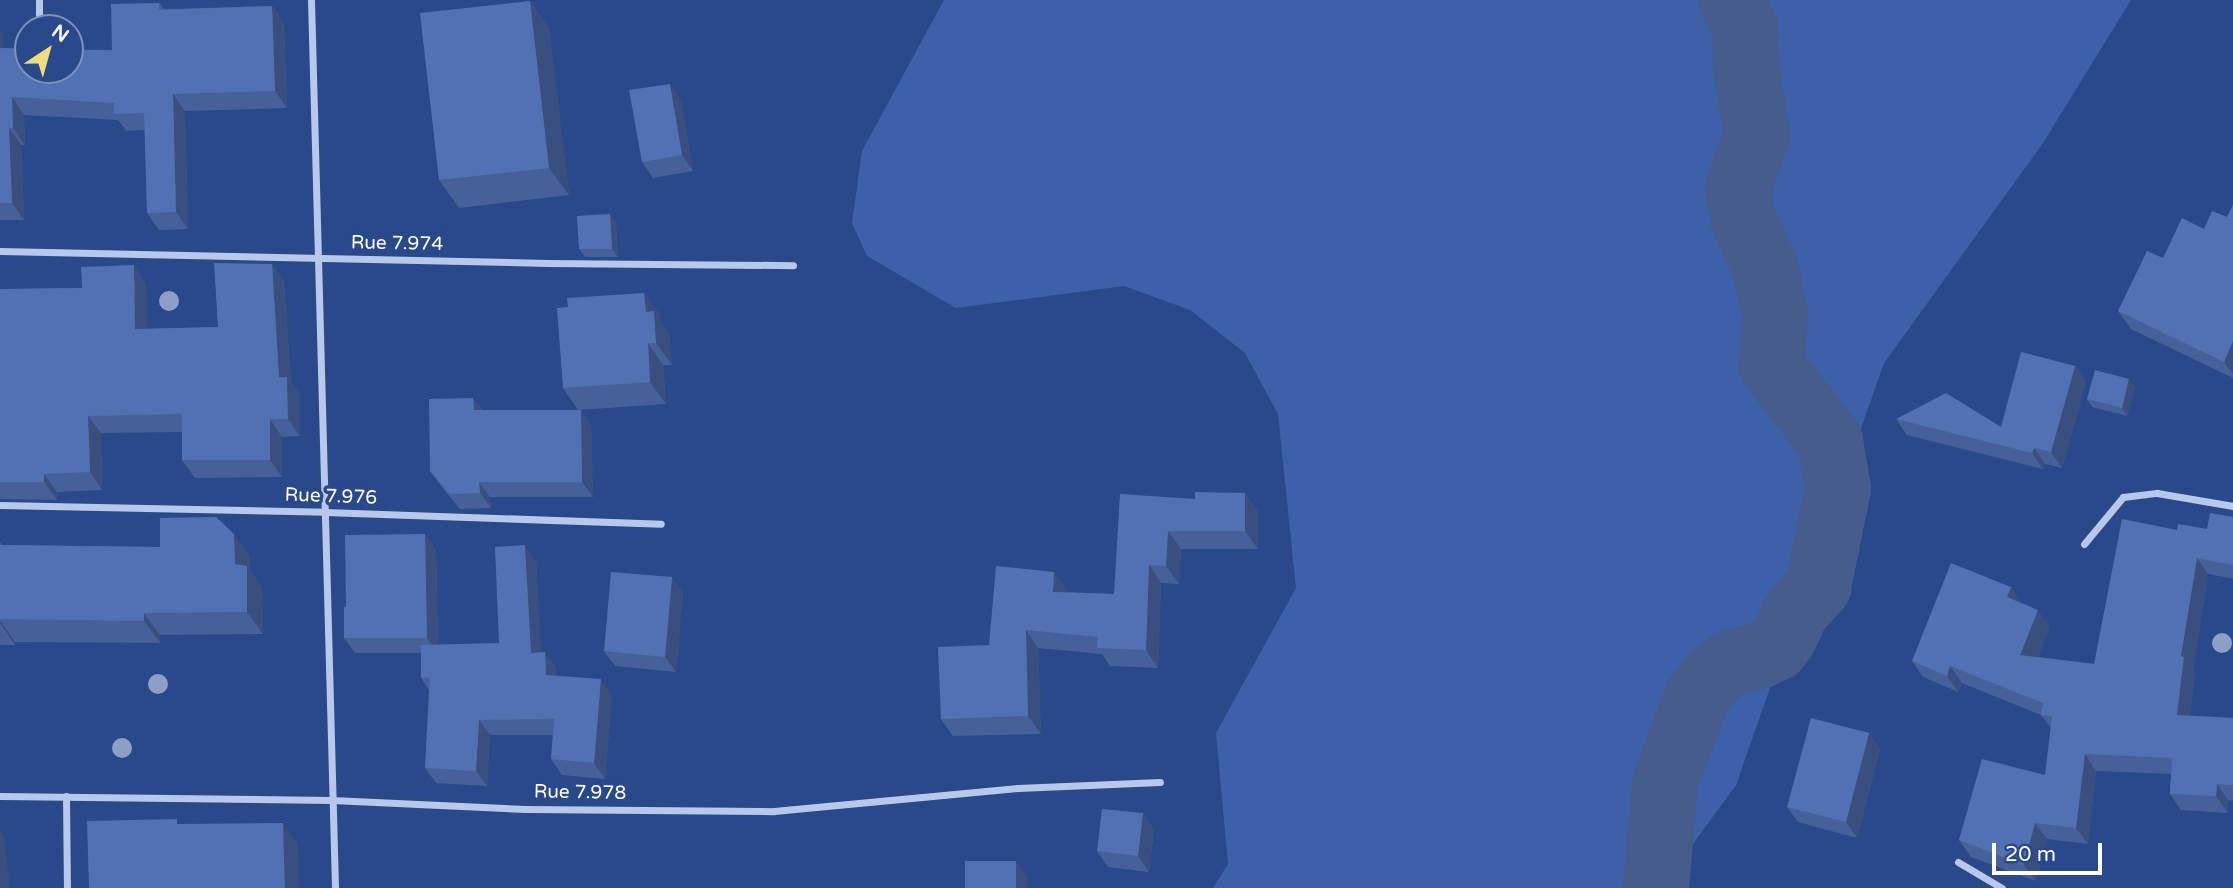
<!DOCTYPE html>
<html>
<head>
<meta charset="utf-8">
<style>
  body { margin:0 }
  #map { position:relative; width:2233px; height:888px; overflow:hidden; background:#29498b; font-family:"Varela Round",sans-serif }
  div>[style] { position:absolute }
  .green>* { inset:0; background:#3d61a8 }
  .river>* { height:66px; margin:-33px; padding:0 33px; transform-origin:33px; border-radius:33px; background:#455c8c }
  .minor>* { height:7px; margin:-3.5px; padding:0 3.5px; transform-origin:3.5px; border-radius:3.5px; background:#b7c8ea }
  .trees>* { width:20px; height:20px; margin:-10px; border-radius:50%; background:#8b9fc7 }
  .wall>* { inset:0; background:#466199 }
  .shaded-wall>* { inset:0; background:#394f7d }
  .building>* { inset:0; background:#5171b2 }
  span { translate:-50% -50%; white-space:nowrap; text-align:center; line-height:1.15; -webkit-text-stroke:7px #29498b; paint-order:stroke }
  .street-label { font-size:19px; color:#fff }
  .north { position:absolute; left:14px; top:14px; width:70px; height:70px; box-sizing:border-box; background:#29498b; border:2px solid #7f92b9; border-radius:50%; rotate:36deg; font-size:19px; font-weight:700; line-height:28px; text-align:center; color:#fff }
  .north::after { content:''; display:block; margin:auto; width:24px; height:32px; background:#f1dd7e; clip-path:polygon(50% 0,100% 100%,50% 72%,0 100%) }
  .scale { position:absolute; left:1992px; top:843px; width:110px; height:32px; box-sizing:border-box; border:4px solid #fff; border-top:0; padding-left:9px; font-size:21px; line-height:24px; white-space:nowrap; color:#fff; -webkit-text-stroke:5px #29498b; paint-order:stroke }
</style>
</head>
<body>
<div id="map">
  <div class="green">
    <div style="clip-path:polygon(944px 0,2131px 0,2043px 143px,1884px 363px,1736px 785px,1661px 888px,1213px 888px,1228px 864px,1216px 733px,1296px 588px,1278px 414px,1245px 353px,1190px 310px,1124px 286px,956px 308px,867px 256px,852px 223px,862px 151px)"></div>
  </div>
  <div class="river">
    <div style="left:1656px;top:888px;width:106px;rotate:-85.1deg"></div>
    <div style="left:1665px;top:782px;width:91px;rotate:-69.4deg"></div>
    <div style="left:1697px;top:697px;width:24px;rotate:-52deg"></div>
    <div style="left:1712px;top:678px;width:22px;rotate:-39deg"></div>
    <div style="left:1729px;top:664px;width:31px;rotate:-15deg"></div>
    <div style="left:1759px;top:656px;width:19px;rotate:-25deg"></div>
    <div style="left:1776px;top:648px;width:15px;rotate:-53deg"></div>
    <div style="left:1785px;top:636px;width:27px;rotate:-66deg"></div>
    <div style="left:1796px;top:611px;width:33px;rotate:-47deg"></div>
    <div style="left:1818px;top:587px;width:100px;rotate:-78.5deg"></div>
    <div style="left:1838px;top:489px;width:49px;rotate:-99.5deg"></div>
    <div style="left:1830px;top:441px;width:95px;rotate:-127.7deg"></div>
    <div style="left:1772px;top:366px;width:51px;rotate:-86.6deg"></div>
    <div style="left:1775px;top:315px;width:47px;rotate:-101.1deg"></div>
    <div style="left:1766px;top:269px;width:55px;rotate:-114.7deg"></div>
    <div style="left:1743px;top:219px;width:30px;rotate:-99deg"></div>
    <div style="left:1738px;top:189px;width:58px;rotate:-70.9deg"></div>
    <div style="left:1757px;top:134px;width:67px;rotate:-99.5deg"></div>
    <div style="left:1746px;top:68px;width:39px;rotate:-91deg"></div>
    <div style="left:1745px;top:29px;width:32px;rotate:-114deg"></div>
  </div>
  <div class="minor">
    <div style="left:39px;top:0;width:21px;rotate:90deg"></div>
    <div style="left:311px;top:0;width:888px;rotate:88.45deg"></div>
    <div style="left:0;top:251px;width:548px;rotate:1.25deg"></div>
    <div style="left:548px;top:263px;width:245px;rotate:0.5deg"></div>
    <div style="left:0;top:505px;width:325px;rotate:1.2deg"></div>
    <div style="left:325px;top:512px;width:336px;rotate:2deg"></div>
    <div style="left:2084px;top:544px;width:61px;rotate:-50.3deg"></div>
    <div style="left:2123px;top:497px;width:34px;rotate:-7deg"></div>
    <div style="left:2157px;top:493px;width:77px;rotate:9.7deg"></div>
    <div style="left:0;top:796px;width:332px;rotate:0.7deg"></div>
    <div style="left:332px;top:800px;width:193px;rotate:2.7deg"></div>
    <div style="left:525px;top:809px;width:249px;rotate:0.5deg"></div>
    <div style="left:774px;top:811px;width:245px;rotate:-5.4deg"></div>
    <div style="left:1018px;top:788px;width:142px;rotate:-2.4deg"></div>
    <div style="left:66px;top:796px;width:92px;rotate:89.4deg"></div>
    <div style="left:1958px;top:862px;width:51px;rotate:30.6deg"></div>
  </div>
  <div class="trees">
    <div style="left:169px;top:301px"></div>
    <div style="left:2222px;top:643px"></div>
    <div style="left:158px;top:684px"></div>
    <div style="left:122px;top:748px"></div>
  </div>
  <div class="wall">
    <div style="clip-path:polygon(530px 1px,549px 28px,569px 195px,459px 208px,439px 180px)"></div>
    <div style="clip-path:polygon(159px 3px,164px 9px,272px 6px,284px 23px,287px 108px,185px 111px,188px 229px,159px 230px,147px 213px,145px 130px,126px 131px,118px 120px,24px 115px,25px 145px,21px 145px,24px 220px,0 220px,0 31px,3px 35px,3px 48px,112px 50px)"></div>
    <div style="clip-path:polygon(681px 100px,693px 171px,653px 178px,642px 162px)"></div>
    <div style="clip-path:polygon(2233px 205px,2233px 378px,2131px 329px,2118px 311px,2163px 258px,2204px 229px,2227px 217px)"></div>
    <div style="clip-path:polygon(610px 214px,616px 223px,618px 257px,585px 257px,579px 249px)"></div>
    <div style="clip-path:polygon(272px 264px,284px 281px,291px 382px,300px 395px,300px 436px,282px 437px,282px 477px,195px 478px,182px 460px,182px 432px,101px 433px,102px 490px,57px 492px,57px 500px,0 499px,0 289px,82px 288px,146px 283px,147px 329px,218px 327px)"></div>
    <div style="clip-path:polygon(644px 293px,660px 315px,660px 321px,669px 334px,672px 365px,663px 365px,666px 404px,578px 410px,591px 425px,593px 497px,490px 497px,491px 508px,460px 509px,441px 486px,430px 471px,473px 398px,482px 410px,578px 410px,563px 388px,568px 307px)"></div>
    <div style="clip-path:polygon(2075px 366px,2086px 382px,2062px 468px,2045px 464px,2043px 469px,1907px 435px,1896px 419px,2001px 427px)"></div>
    <div style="clip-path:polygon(2135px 387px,2127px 416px,2092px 407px,2087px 399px)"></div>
    <div style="clip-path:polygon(1245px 493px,1258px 511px,1258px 549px,1181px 549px,1179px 584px,1161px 583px,1158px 668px,1110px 666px,1102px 654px,1038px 648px,1041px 734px,953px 736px,941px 719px,989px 645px,1054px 572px,1067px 590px,1067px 592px,1114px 594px,1195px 499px)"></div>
    <div style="clip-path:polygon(2233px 517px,2233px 579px,2208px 574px,2193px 669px,2195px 673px,2190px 716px,2233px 718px,2233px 801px,2228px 800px,2228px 813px,2181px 810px,2170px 794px,2171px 774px,2096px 771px,2088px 844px,2047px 839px,2036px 881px,1971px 857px,1959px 840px,2045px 775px,2051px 728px,2041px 715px,1962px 683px,1958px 692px,1923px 677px,1912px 661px,2011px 587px,2021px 603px,2050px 626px,2038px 657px,2094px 664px,2177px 530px,2207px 529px)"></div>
    <div style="clip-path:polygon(234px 534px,250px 556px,250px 570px,262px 588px,263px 634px,160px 635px,160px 643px,15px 642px,15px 645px,0 645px,0 542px,2px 545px,160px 547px)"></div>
    <div style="clip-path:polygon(425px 534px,436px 550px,438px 645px,499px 643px,536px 561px,541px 653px,545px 652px,556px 668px,556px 676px,612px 695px,605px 779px,562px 775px,551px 759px,553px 735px,490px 735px,487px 786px,436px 783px,425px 768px,429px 690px,421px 678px,421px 653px,355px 653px,344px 638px,346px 607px)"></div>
    <div style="clip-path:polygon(672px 577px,683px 593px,676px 672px,615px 666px,604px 651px)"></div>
    <div style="clip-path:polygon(1869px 733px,1880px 749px,1857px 838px,1798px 822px,1787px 807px)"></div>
    <div style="clip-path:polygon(1143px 813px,1154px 829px,1149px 872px,1108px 867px,1097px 851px)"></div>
  </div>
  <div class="shaded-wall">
    <div style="clip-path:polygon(530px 1px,549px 28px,569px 195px,549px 168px)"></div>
    <div style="clip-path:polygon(272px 6px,284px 23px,287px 108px,275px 91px)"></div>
    <div style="clip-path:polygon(0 31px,3px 35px,3px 65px,0 61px)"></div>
    <div style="clip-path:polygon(670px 84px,681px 100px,693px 171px,682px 155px)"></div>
    <div style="clip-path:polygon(173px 94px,185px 111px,188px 229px,176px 212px)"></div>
    <div style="clip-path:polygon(12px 97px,24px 115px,25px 145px,13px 128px)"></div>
    <div style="clip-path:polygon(9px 128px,21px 145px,24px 220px,12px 203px)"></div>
    <div style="clip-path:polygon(610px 214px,616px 223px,618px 257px,612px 249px)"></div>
    <div style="clip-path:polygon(272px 264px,284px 281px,291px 382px,300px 395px,300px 436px,288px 419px,279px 377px)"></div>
    <div style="clip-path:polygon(134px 265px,146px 283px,148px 347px,135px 329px)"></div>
    <div style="clip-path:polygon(644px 293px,660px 315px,660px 321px,669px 334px,672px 365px,656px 343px,646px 312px)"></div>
    <div style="clip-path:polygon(2233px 341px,2233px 374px,2224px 362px)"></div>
    <div style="clip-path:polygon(648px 343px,663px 365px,666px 404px,650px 382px)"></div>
    <div style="clip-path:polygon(2075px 366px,2086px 382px,2062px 468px,2051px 452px)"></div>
    <div style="clip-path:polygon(2129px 379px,2135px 387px,2127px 416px,2122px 408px)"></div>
    <div style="clip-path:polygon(473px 398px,484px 414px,474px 410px)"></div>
    <div style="clip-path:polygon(581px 410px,591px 425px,593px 497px,582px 482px)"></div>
    <div style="clip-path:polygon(88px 416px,101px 433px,102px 490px,90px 472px)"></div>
    <div style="clip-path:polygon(270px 419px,282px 437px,282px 477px,270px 460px)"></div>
    <div style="clip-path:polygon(2034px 448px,2045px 464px,2043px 469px,2032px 453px)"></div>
    <div style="clip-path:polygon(44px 474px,57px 492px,57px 500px,44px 482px)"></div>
    <div style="clip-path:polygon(479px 482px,490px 497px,491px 508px,480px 493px)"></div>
    <div style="clip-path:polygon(1245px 493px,1258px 511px,1258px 549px,1245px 531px)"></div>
    <div style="clip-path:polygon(1168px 531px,1181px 549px,1179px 584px,1166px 566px)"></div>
    <div style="clip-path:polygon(234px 534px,250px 556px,250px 570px,262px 588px,263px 634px,247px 612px,235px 564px)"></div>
    <div style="clip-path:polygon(425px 534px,436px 550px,438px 653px,427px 638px)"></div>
    <div style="clip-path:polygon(525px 545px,536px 561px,542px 668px,531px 653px)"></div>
    <div style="clip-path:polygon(2197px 558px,2208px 574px,2193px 669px,2195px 673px,2188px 732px,2177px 715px,2181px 656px)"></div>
    <div style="clip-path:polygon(1149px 565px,1161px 583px,1158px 668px,1146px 650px)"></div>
    <div style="clip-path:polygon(1054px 572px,1067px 590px,1065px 610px,1053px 592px)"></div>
    <div style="clip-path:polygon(672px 577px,683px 593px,676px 672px,665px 657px)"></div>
    <div style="clip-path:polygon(2011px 587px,2022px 604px,2007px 597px)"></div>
    <div style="clip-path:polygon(2038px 610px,2050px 626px,2032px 671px,2020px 655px)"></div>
    <div style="clip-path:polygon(144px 613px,160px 635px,160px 643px,144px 621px)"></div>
    <div style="clip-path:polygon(0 620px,15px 642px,15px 645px,0 623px)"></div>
    <div style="clip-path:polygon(1026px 630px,1038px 648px,1041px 734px,1028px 716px)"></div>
    <div style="clip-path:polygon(545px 652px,556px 668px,557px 690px,546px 675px)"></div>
    <div style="clip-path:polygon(1950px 666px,1962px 683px,1958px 692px,1947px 676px)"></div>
    <div style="clip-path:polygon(601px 679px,612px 695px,605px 779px,594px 763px)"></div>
    <div style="clip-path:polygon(479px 720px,490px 735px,487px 786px,476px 771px)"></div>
    <div style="clip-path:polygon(1869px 733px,1880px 749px,1857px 838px,1846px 822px)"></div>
    <div style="clip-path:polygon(2085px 754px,2096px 771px,2088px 844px,2076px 828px)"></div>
    <div style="clip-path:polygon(2217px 784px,2228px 800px,2228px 813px,2216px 796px)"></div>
    <div style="clip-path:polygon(1143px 813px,1154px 829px,1149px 872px,1138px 856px)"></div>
    <div style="clip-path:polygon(283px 823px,298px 843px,299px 888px,285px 888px)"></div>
    <div style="clip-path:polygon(2035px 823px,2047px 839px,2036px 881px,2024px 865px)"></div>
    <div style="clip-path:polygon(0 830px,4px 837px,10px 888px,0 888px)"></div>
    <div style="clip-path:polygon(1016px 861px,1027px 876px,1027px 888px,1016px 888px)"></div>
  </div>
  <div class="building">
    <div style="clip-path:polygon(530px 1px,549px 168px,439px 180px,420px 13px)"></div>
    <div style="clip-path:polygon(159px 3px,159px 10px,272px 6px,275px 91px,173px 94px,176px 212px,147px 213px,144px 113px,114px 114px,114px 103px,12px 97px,13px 128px,9px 128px,12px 203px,0 203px,0 48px,28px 49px,28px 70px,70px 70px,70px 50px,112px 50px,111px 4px)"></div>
    <div style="clip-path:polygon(670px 84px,682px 155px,642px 162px,629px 90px)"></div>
    <div style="clip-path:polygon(2233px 205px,2233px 341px,2224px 362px,2118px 311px,2147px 251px,2163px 258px,2182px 218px,2204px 229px,2212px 211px,2227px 217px)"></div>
    <div style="clip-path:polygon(610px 214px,612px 249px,579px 249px,577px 216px)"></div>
    <div style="clip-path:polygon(214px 263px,272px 264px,279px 377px,287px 377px,288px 419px,270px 419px,270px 460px,182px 460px,182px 414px,88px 416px,90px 472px,44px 474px,44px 482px,0 482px,0 289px,82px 288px,81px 267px,134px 265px,135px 329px,218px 327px)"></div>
    <div style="clip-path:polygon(644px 293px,646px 312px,654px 311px,656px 343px,648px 343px,650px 382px,563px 388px,557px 308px,568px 307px,567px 298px)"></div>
    <div style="clip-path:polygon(2021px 352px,2075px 366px,2051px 452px,2034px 448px,2032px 453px,1896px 419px,1946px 393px,2001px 427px)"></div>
    <div style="clip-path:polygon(2095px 370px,2129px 379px,2122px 408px,2087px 399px)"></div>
    <div style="clip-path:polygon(473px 398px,474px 410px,581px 410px,582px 482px,479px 482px,480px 493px,450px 494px,430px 471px,429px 399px)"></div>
    <div style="clip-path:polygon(1195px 492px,1245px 493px,1245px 531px,1168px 531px,1166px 566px,1149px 565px,1146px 650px,1097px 648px,1098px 637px,1026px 630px,1028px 716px,941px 719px,938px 647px,989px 645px,996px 566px,1054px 572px,1053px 592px,1114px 594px,1120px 494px,1195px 499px)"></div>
    <div style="clip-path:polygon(2210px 513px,2233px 517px,2233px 565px,2197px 558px,2181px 656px,2184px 657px,2177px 715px,2233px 718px,2233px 785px,2217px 784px,2216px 796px,2170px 794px,2172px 758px,2085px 754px,2076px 828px,2035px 823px,2024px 865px,1959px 840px,1982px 759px,2045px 775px,2052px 716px,2041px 715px,2043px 703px,1950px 666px,1947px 676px,1912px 661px,1951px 563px,2011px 587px,2007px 597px,2038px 610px,2020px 655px,2094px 664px,2122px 519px,2177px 530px,2178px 524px,2207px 529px)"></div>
    <div style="clip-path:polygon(216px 517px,234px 534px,235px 564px,247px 566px,247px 612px,144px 613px,144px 621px,0 619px,0 545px,160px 547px,160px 518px)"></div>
    <div style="clip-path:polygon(425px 534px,427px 638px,344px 638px,344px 607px,346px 607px,345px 535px)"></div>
    <div style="clip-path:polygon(525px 545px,531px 653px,545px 652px,546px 675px,601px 679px,594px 763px,551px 759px,554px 719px,479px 720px,476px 771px,425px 768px,430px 678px,421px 678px,421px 645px,499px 643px,495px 547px)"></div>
    <div style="clip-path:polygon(611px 572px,672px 577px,665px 657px,604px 651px)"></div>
    <div style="clip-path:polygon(1811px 718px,1869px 733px,1846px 822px,1787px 807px)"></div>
    <div style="clip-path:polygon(1102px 809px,1143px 813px,1138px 856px,1097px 851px)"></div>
    <div style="clip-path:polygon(177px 819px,177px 824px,283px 823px,285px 888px,89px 888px,87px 821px)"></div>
    <div style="clip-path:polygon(965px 861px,1016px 861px,1016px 888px,965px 888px)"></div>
  </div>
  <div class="street-label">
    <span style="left:397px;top:244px;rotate:1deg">Rue 7.974</span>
    <span style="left:331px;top:497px;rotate:2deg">Rue 7.976</span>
    <span style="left:580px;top:793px;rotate:1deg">Rue 7.978</span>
  </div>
  <div class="north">N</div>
  <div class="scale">20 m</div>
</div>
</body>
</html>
